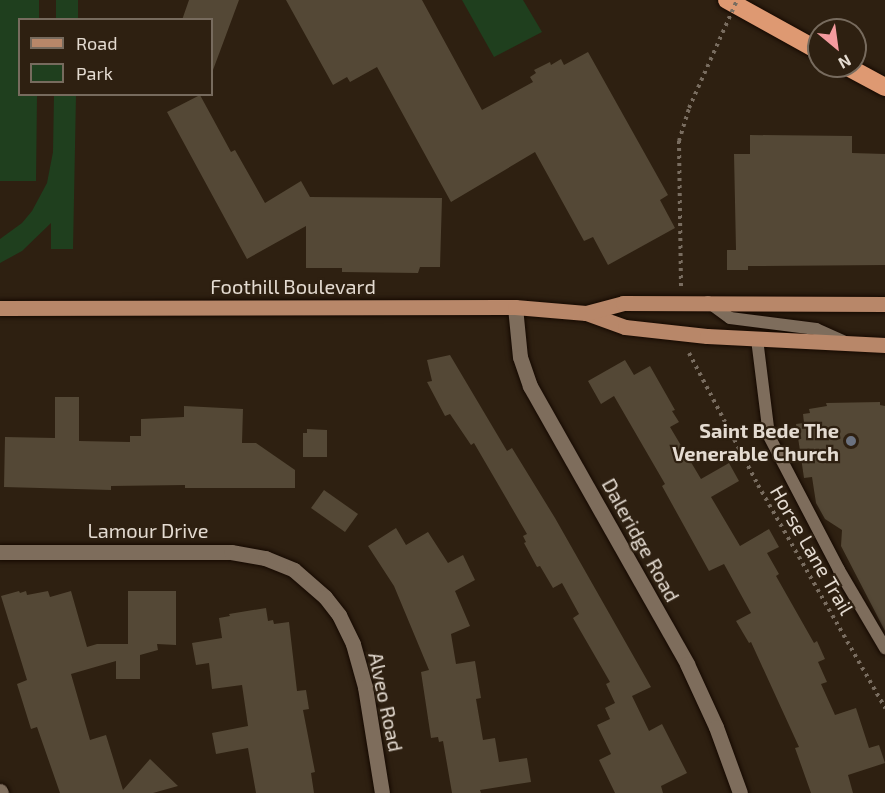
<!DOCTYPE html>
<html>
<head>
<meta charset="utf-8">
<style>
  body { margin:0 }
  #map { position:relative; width:885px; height:793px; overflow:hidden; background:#2e2011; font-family:"Exo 2",sans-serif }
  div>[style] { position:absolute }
  .green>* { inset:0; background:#1f3f1e }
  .building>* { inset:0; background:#544836 }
  .path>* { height:4px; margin-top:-2px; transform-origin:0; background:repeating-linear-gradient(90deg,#796d60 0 3px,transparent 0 7.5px) }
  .roads { filter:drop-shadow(0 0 2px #150900) drop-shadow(0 0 2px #150900) }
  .service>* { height:12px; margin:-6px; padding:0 6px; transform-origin:6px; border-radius:6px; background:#7e6d5c }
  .minor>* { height:15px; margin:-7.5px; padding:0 7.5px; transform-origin:7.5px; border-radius:7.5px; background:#7e6d5c }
  .primary>* { height:15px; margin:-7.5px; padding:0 7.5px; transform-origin:7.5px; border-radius:7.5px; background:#b88769 }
  .motorway>* { height:18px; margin:-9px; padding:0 9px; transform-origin:9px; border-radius:9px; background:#de9972 }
  .path-bridge>* { height:4px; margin-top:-2px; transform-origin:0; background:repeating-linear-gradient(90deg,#796d60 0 3px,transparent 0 7.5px) }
  .dots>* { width:16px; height:16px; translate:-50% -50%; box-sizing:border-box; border:3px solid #2e2011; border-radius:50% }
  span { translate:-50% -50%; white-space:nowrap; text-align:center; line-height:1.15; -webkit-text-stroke:4.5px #2e2011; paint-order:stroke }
  .street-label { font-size:20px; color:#e4dbd1 }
  .poi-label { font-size:20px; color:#e4dbd1; font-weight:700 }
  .right { translate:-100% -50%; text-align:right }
  .legend { position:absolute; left:18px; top:18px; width:195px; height:78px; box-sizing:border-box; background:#2e2011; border:2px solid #776b5e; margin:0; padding:8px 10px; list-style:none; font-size:18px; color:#e4dbd1 }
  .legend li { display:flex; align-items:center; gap:12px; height:30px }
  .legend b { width:30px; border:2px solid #776b5e }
  .north { position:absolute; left:807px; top:18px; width:60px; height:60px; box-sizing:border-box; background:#2e2011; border:2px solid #776b5e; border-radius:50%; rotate:151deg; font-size:16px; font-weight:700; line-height:24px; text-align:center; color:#e4dbd1 }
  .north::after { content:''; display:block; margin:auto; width:21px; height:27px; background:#f49b9f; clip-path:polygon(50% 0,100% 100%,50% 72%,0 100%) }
</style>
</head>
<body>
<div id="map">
  <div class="green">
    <div style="clip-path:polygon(0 0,39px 0,39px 19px,20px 20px,20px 94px,37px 95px,36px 181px,0 181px)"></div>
    <div style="clip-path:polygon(56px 0,78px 0,78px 19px,56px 19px)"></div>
    <div style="clip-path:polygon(462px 0,523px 0,542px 32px,494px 57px)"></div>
    <div style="clip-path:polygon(54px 95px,76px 95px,73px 249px,51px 249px,51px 223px,22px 251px,0 263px,0 239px,22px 223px,32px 211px,47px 183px,53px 152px)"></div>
  </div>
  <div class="building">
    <div style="clip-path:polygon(189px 0,239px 0,213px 70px,212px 20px,182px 20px)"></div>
    <div style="clip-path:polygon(286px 0,422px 0,482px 110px,533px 82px,530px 77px,536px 73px,534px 70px,550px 62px,551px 65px,561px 59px,564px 65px,588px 52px,668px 195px,660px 200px,675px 228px,608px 265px,593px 237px,584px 241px,535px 152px,451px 202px,377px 67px,350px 82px,347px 77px,333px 85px)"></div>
    <div style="clip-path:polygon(200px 95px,231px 152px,235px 150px,265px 203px,301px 181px,310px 197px,442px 198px,440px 267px,420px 267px,418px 273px,342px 272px,342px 268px,306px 268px,306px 226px,247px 259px,167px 112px)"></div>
    <div style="clip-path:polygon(750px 135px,852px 136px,852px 153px,885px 154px,885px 265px,748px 266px,748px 270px,727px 270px,727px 250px,736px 250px,734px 154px,750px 154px)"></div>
    <div style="clip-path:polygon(450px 355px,507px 451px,512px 448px,555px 518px,651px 687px,632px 696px,649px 731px,662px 724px,687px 773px,661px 786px,663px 793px,615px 793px,599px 760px,611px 754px,597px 725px,610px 719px,605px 708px,615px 703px,606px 684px,610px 682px,573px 618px,579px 614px,562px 583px,553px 588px,540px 566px,537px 567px,524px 543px,526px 542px,523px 536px,527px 534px,474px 443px,471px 445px,450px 414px,445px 416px,427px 382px,432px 381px,427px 360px)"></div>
    <div style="clip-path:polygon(625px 360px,634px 375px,650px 366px,675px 410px,672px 411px,679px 422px,670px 427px,701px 479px,729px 463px,739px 481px,711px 497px,740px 546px,769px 529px,779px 547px,767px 553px,779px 574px,776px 576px,814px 643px,817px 641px,825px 659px,818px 662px,827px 682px,821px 684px,835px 715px,856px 708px,869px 748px,879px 745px,885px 763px,848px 775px,853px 793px,811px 793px,795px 748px,799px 747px,751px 642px,749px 643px,736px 621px,751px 613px,724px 564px,709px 571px,662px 486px,665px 484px,614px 396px,601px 404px,588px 381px)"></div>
    <div style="clip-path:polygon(55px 397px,79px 397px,79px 441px,130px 442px,130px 436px,141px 436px,141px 419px,184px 417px,184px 406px,243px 409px,242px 443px,256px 443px,295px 470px,295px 488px,185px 488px,185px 485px,111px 486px,111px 490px,4px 487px,5px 437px,55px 438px)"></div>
    <div style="clip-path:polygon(880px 402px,880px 405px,885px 406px,885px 631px,841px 546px,842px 530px,825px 519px,816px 503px,812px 477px,804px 478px,796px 424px,804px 423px,803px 414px,810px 413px,809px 409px,827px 406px,826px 403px)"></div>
    <div style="clip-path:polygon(307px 429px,327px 430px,327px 457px,303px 457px,303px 433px,307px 433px)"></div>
    <div style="clip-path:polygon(324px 490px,358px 514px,345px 532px,311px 508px)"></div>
    <div style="clip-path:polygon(396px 528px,406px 545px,428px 532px,448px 563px,463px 555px,475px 580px,455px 591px,470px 626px,451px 634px,456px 664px,475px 661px,481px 698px,476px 699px,483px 740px,495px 738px,499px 762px,527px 758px,531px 782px,480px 790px,481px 793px,452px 793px,443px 741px,439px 742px,438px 737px,431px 738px,421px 672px,429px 670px,394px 586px,368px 546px)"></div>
    <div style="clip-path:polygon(19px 591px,20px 593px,26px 591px,27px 595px,48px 591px,50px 597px,71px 591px,87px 647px,97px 644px,128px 644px,128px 591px,176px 591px,176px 645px,157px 644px,158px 650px,140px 655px,140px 679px,116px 679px,116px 661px,71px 674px,90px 740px,106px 735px,123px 790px,150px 759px,178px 786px,153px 793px,60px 793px,37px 727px,31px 729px,17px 684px,27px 680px,1px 596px)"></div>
    <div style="clip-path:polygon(266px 608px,268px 621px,273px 620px,274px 624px,289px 622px,297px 691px,306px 690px,309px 709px,303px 710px,315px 772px,311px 773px,314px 793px,256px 793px,248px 748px,216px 754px,212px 733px,248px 726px,242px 685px,212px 689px,209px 663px,196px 665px,192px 643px,222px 638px,219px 618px,230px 616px,229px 614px)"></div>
  </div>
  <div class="path">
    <div style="left:681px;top:286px;width:145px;rotate:-90.8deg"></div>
    <div style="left:679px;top:141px;width:34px;rotate:-73deg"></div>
    <div style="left:689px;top:353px;width:149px;rotate:62.4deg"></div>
    <div style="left:758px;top:485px;width:257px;rotate:60.3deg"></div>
  </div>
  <div class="roads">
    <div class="service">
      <div style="left:708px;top:302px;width:27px;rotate:36deg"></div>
      <div style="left:730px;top:318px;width:87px;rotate:7.3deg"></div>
      <div style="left:816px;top:329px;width:30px;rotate:24deg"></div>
      <div style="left:757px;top:339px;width:98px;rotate:82.9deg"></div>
      <div style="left:769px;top:436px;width:151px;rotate:62.4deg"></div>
      <div style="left:839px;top:570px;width:91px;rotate:59.5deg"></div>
    </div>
    <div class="minor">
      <div style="left:515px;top:307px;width:50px;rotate:84.3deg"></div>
      <div style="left:520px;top:357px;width:31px;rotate:71deg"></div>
      <div style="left:530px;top:386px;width:319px;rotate:60.5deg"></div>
      <div style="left:687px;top:664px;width:69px;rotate:65.3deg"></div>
      <div style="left:716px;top:727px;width:70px;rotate:70deg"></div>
      <div style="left:0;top:552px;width:231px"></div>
      <div style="left:231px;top:552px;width:35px;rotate:10deg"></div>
      <div style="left:265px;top:558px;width:31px;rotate:22deg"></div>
      <div style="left:294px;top:570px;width:41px;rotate:41.1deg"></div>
      <div style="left:325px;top:597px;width:23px;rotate:52deg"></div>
      <div style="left:339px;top:615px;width:32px;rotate:64deg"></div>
      <div style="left:353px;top:644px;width:45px;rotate:74.4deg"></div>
      <div style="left:365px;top:687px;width:107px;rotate:80.9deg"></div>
      <div style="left:0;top:791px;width:2px;rotate:63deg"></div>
    </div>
    <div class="primary">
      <div style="left:0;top:308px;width:515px;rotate:-0.11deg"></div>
      <div style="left:515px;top:307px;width:71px;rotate:4.8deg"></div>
      <div style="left:586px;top:313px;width:41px;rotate:19.7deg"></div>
      <div style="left:625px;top:327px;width:82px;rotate:6.3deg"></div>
      <div style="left:707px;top:336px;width:178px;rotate:2.9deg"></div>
      <div style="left:586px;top:313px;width:38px;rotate:-15deg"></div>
      <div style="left:623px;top:303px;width:262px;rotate:0.2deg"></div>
    </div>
    <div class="motorway">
      <div style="left:727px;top:0;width:105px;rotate:29deg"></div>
      <div style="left:846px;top:66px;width:44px;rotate:28.3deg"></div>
    </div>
  </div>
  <div class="path-bridge">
    <div style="left:689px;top:108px;width:118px;rotate:-66deg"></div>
  </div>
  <div class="dots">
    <div style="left:851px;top:441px;background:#6b7280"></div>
  </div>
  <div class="street-label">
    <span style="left:293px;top:286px">Foothill Boulevard</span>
    <span style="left:148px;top:530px">Lamour Drive</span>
    <span style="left:641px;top:540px;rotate:61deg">Daleridge Road</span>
    <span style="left:812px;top:550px;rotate:60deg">Horse Lane Trail</span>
    <span style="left:386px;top:702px;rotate:78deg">Alveo Road</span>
  </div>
  <div class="poi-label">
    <span class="right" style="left:839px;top:442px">Saint Bede The<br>Venerable Church</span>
  </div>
  <ul class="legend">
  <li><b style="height:8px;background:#b88769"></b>Road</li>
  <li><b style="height:16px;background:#1f3f1e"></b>Park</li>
  </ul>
  <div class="north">N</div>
</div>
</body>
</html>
